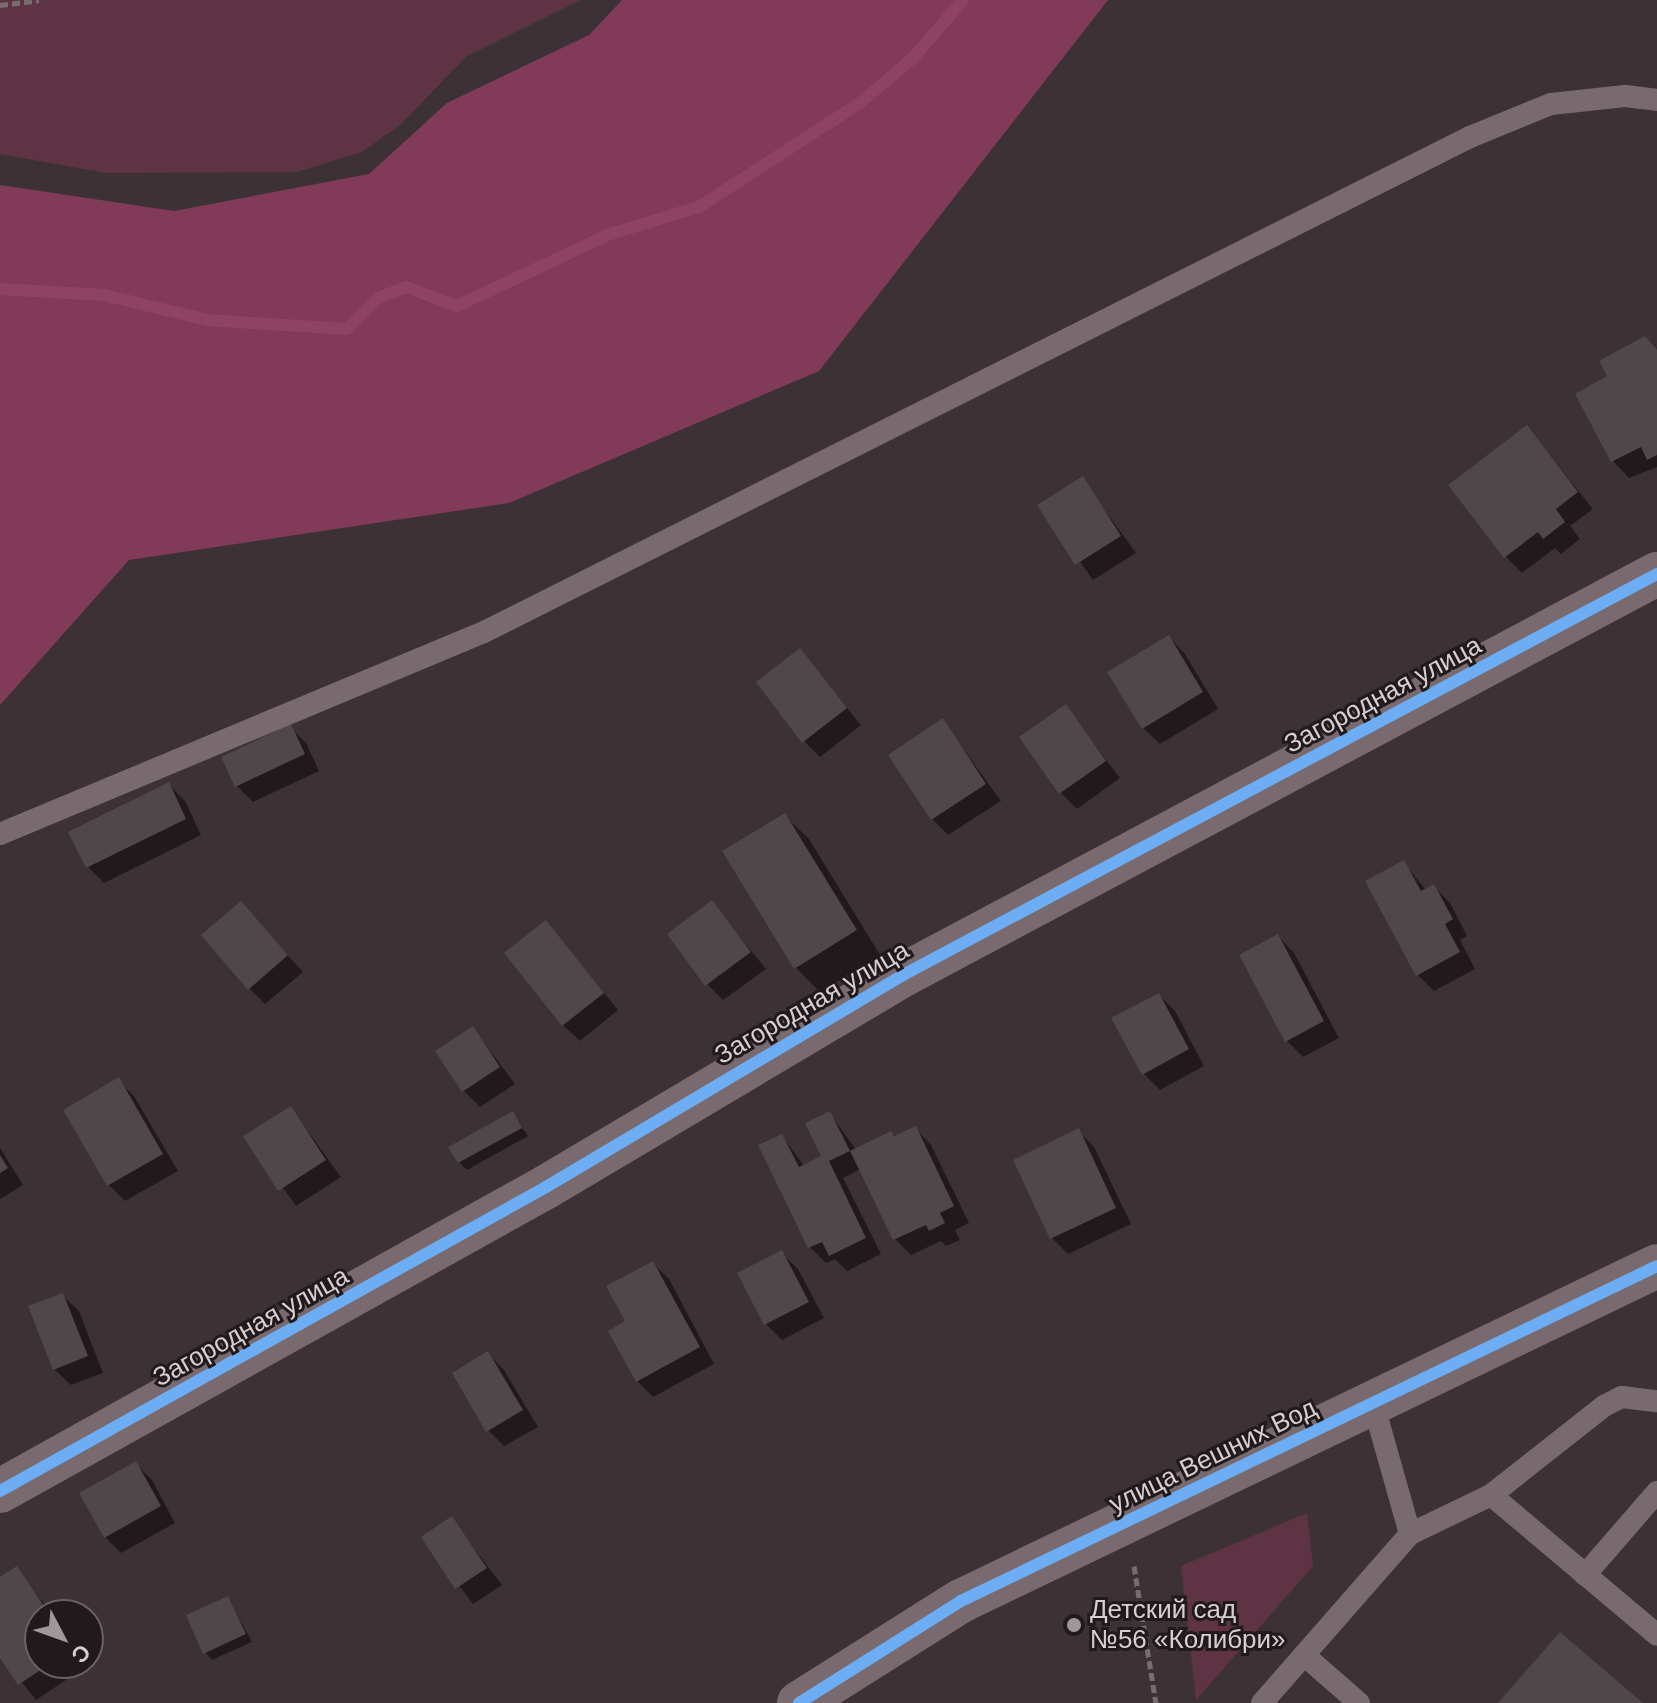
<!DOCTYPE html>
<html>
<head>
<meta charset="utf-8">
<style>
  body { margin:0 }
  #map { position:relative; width:1657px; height:1703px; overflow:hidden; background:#3c3236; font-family:Helvetica,sans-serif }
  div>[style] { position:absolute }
  .green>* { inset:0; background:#5e3344 }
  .forest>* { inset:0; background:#813b59 }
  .shadow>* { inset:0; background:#0007 }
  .stream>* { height:12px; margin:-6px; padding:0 6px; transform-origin:6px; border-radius:6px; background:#8e4363 }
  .building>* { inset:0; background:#4f474a }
  .path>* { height:5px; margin-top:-2.5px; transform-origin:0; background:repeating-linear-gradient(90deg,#776d71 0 8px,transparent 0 12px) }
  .lane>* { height:22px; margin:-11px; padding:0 11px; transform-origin:11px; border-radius:11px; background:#786a6f }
  .street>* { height:44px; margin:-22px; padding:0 22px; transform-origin:22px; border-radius:22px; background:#786a6f }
  .cycleway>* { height:12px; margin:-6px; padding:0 6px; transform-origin:6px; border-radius:6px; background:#6dadf4 }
  .dots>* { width:22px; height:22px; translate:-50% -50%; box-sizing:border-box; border:4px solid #211a1c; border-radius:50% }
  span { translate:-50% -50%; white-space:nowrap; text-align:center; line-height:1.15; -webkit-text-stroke:6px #211a1c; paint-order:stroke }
  .street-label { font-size:26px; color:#d8ced1 }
  .poi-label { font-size:26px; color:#d8ced1 }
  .left { translate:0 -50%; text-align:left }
  .north { position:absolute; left:24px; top:1599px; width:80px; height:80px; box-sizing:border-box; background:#211a1c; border:2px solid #6a6264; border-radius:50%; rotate:131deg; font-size:22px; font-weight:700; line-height:32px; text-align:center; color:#d8ced1 }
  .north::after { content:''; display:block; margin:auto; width:28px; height:36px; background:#a1979b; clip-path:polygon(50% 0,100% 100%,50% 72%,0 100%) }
</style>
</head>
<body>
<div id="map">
  <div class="green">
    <div style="clip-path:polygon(0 0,581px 0,467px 56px,401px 124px,362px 152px,297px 172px,106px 173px,0 154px)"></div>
    <div style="clip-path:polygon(1307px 1513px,1313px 1566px,1196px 1700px,1181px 1566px)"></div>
  </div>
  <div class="forest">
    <div style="clip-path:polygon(622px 0,1108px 0,819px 371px,509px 503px,129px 560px,0 705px,0 185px,174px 211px,369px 174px,447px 103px,589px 35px)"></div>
  </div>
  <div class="shadow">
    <div style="clip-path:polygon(1657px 350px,1657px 467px,1629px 478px,1613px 461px,1578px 395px)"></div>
    <div style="clip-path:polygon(1527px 427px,1593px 509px,1570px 526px,1580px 539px,1561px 554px,1555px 548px,1522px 573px,1506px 557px)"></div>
    <div style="clip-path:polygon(1082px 479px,1136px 553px,1093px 580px,1040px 506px)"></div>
    <div style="clip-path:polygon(1169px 637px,1185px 654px,1218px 709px,1160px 744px,1143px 728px)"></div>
    <div style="clip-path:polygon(800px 651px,861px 725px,820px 757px,804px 741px)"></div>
    <div style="clip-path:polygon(1066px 707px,1120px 778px,1077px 809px,1060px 792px)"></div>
    <div style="clip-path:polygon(943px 721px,1001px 801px,948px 835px,932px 819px)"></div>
    <div style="clip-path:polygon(290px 727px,306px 743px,319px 771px,253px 802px,237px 786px)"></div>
    <div style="clip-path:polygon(169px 785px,185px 801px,201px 835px,104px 883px,88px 867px)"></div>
    <div style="clip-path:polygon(784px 815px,809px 839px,880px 955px,820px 992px,795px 967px)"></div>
    <div style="clip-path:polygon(1404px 863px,1426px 890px,1433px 886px,1450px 903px,1467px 936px,1460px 940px,1475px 969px,1434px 991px,1418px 975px,1368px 882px)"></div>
    <div style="clip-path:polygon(712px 903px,766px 969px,723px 1000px,707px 984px)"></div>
    <div style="clip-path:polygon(241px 904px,303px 972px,265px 1004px,249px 988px)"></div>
    <div style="clip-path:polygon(546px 922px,618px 1010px,580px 1041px,563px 1025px)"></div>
    <div style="clip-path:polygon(1278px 936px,1294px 953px,1339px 1038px,1303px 1057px,1287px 1041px,1242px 955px)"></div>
    <div style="clip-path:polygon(1159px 995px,1175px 1011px,1204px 1066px,1160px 1090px,1144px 1074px)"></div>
    <div style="clip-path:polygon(473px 1028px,515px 1084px,480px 1107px,464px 1091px)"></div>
    <div style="clip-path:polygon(118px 1080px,134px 1096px,178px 1171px,125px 1201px,109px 1185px,65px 1111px)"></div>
    <div style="clip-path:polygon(291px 1108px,341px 1177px,296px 1206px,246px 1136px)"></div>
    <div style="clip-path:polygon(830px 1113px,856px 1150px,915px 1128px,931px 1145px,969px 1223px,955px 1230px,960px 1240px,946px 1246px,941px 1241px,911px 1255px,895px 1239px,861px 1169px,843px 1178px,881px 1254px,847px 1271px,835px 1259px,826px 1263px,810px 1247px,782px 1136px,805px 1167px,824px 1157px)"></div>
    <div style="clip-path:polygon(512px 1114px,528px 1136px,467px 1170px,459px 1162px)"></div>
    <div style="clip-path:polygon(1078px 1131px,1094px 1147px,1131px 1224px,1068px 1254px,1051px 1237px)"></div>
    <div style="clip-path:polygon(0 1148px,23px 1185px,0 1199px)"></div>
    <div style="clip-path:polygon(781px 1253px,798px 1269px,824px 1318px,782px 1340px,766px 1324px)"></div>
    <div style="clip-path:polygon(652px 1263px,669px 1279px,714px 1364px,653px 1397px,637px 1381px,628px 1322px)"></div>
    <div style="clip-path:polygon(62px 1295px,79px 1311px,103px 1373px,71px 1385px,54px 1369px)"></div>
    <div style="clip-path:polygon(488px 1354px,504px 1370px,538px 1427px,504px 1446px,488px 1430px)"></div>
    <div style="clip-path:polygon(136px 1464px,152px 1480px,175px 1523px,121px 1553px,105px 1537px)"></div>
    <div style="clip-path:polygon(452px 1519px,502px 1585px,473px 1604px,423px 1537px)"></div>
    <div style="clip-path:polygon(16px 1569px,53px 1615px,40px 1615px,40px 1663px,87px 1666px,36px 1700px,0 1655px,0 1580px)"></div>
    <div style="clip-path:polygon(228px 1598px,252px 1642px,212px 1660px,205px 1652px)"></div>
  </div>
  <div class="stream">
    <div style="left:0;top:289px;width:104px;rotate:3.3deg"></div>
    <div style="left:104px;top:295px;width:106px;rotate:13.6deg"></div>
    <div style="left:207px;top:320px;width:140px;rotate:3.7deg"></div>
    <div style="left:347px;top:329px;width:44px;rotate:-45deg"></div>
    <div style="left:378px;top:298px;width:30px;rotate:-21deg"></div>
    <div style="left:406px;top:287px;width:54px;rotate:20.4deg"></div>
    <div style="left:457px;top:306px;width:169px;rotate:-25.2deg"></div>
    <div style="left:610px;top:234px;width:93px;rotate:-16.9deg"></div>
    <div style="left:699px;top:207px;width:192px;rotate:-32.9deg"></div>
    <div style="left:860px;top:103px;width:71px;rotate:-40.4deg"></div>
    <div style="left:914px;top:57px;width:75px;rotate:-49.3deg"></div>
  </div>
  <div class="building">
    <div style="clip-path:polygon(1645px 336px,1657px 350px,1657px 455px,1647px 460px,1641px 447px,1611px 462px,1575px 394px,1607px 376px,1599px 361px)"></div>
    <div style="clip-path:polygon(1527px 425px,1578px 492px,1556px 509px,1565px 522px,1543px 539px,1538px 532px,1504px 558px,1448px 485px)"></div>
    <div style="clip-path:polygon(1083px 476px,1121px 536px,1075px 565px,1037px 505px)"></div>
    <div style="clip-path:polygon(1169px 635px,1203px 692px,1142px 729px,1107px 672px)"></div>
    <div style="clip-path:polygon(800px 648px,847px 708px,802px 743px,756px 682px)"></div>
    <div style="clip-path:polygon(1066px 704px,1106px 761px,1059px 794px,1019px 737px)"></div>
    <div style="clip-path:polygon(943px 718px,986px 784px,931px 820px,888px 755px)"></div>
    <div style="clip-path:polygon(291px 724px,305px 754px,235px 787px,221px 757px)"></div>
    <div style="clip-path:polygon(169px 782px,186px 819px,86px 868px,68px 832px)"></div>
    <div style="clip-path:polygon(785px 813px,857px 930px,794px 969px,722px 851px)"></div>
    <div style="clip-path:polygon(1404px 860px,1421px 891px,1434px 884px,1453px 919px,1445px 924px,1460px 952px,1416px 976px,1365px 881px)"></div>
    <div style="clip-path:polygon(712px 900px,751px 952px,705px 986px,667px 934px)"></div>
    <div style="clip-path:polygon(241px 901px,288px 955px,248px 990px,201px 935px)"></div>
    <div style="clip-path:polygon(546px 920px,604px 993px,562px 1026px,504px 953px)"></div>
    <div style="clip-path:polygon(1278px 934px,1324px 1021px,1285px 1042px,1239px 955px)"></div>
    <div style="clip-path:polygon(1159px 993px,1189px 1049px,1142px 1075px,1111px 1018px)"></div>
    <div style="clip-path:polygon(473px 1026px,500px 1067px,462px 1092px,435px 1051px)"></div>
    <div style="clip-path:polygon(119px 1077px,163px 1154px,107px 1186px,63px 1110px)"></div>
    <div style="clip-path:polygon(291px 1106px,326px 1160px,278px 1191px,243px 1136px)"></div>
    <div style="clip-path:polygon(513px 1111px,522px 1128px,458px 1163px,448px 1147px)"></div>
    <div style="clip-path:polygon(830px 1111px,850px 1151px,829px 1161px,866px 1238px,829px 1256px,822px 1242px,808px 1248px,758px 1145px,782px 1134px,799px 1167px,821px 1156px,805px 1123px)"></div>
    <div style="clip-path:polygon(916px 1126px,954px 1206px,940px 1213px,945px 1223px,929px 1231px,926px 1225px,893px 1240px,850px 1151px,891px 1131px,894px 1136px)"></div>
    <div style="clip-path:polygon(1079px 1128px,1116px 1208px,1050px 1239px,1013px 1160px)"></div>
    <div style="clip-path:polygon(0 1155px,8px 1168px,0 1173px)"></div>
    <div style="clip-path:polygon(782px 1250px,809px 1302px,764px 1325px,737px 1273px)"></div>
    <div style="clip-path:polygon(653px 1261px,700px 1347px,636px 1382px,608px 1331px,625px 1321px,606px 1286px)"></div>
    <div style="clip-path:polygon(63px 1293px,88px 1356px,53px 1370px,28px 1306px)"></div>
    <div style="clip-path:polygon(488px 1351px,523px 1410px,486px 1432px,452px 1373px)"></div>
    <div style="clip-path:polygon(136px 1461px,161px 1506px,104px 1538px,79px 1493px)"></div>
    <div style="clip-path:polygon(452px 1516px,487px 1568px,455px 1589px,421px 1537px)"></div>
    <div style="clip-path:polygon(17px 1566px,50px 1615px,40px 1615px,40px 1663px,51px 1663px,18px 1685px,0 1658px,0 1577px)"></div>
    <div style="clip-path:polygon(228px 1596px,246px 1634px,203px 1654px,186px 1615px)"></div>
    <div style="clip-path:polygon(1560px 1632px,1643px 1703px,1498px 1703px)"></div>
  </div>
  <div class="path">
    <div style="left:0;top:5px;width:39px;rotate:-7deg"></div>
    <div style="left:1134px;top:1566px;width:139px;rotate:80.9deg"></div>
  </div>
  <div class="lane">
    <div style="left:0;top:834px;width:524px;rotate:-22.65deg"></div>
    <div style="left:484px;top:632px;width:1103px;rotate:-26.66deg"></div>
    <div style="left:1470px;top:137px;width:87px;rotate:-22.2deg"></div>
    <div style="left:1551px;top:104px;width:74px;rotate:-6.2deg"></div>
    <div style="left:1625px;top:96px;width:32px;rotate:7deg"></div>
    <div style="left:1373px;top:1403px;width:136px;rotate:74.2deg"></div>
    <div style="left:1491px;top:1495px;width:217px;rotate:40.1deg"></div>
    <div style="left:1585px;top:1575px;width:110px;rotate:-49.1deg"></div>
    <div style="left:1304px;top:1655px;width:73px;rotate:41.1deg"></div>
    <div style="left:1262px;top:1703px;width:225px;rotate:-48.8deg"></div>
    <div style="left:1410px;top:1534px;width:90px;rotate:-25.7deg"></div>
    <div style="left:1491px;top:1495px;width:144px;rotate:-38.2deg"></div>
    <div style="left:1604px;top:1406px;width:20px;rotate:-27deg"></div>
    <div style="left:1622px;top:1397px;width:35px;rotate:7deg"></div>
  </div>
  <div class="street">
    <div style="left:0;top:1491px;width:625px;rotate:-29.11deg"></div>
    <div style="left:546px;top:1187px;width:415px;rotate:-30.7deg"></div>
    <div style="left:903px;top:975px;width:854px;rotate:-28.01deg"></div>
    <div style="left:799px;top:1703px;width:191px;rotate:-32.2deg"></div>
    <div style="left:961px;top:1601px;width:772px;rotate:-25.7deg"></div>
  </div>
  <div class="cycleway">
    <div style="left:0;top:1491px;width:625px;rotate:-29.11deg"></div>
    <div style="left:546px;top:1187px;width:415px;rotate:-30.7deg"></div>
    <div style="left:903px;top:975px;width:854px;rotate:-28.01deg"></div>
    <div style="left:799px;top:1703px;width:191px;rotate:-32.2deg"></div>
    <div style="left:961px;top:1601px;width:772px;rotate:-25.7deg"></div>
  </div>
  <div class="dots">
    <div style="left:1074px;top:1625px;background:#a1979b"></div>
  </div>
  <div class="street-label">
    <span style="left:1383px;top:695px;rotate:-28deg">Загородная улица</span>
    <span style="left:812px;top:1003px;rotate:-30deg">Загородная улица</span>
    <span style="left:251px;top:1327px;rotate:-29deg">Загородная улица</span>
    <span style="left:1213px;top:1456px;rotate:-26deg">улица Вешних Вод</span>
  </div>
  <div class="poi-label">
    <span class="left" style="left:1090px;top:1625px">Детский сад<br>№56 «Колибри»</span>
  </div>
  <div class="north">С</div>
</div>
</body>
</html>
